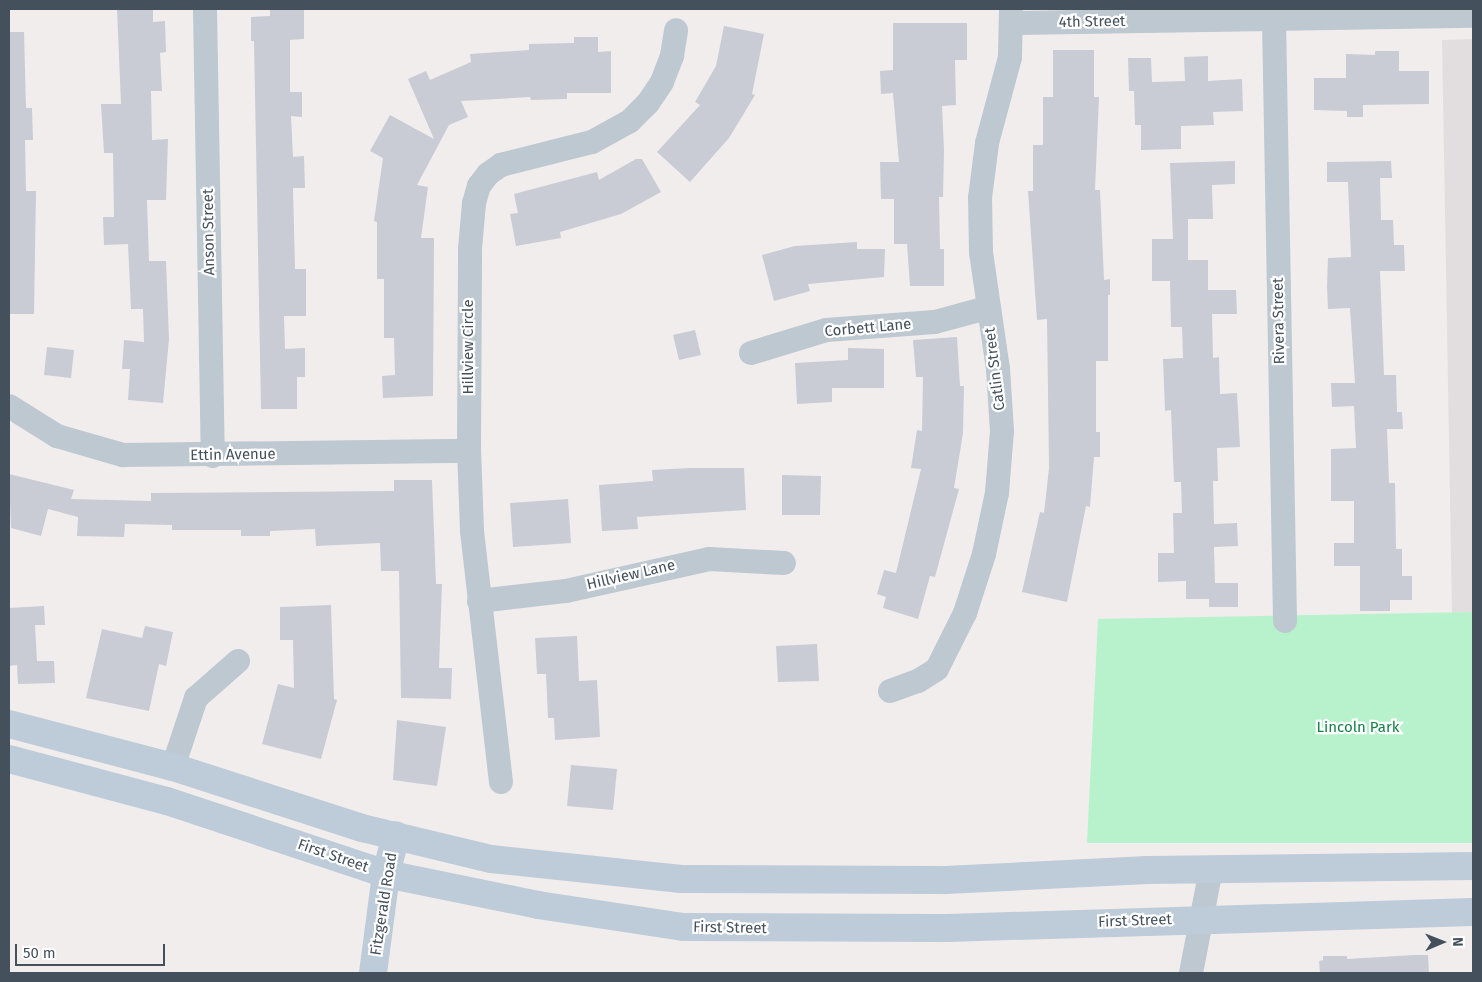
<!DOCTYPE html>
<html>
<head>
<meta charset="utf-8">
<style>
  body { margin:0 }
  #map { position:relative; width:1482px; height:982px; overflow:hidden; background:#f1eded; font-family:"Fira Sans",sans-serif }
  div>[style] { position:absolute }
  .education>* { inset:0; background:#e2dedf }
  .green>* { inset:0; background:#b8f2cd }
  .building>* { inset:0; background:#c9ccd4 }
  .street>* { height:24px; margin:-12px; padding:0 12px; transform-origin:12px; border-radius:12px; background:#bdc8d1 }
  .secondary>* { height:28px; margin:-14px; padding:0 14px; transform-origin:14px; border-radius:14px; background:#becbd8 }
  span { translate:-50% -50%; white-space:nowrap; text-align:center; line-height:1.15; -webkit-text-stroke:4.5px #fff; paint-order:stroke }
  .street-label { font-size:15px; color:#44515c }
  .park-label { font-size:15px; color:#108348 }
  .frame { position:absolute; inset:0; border:10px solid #44515c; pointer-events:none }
  .north { position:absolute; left:1417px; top:917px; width:50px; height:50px; -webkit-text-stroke:4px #fff; paint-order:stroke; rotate:89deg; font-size:14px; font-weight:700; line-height:20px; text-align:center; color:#44515c }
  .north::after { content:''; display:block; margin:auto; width:18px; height:22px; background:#44515c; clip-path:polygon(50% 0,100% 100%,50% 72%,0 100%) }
  .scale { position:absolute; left:15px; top:944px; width:150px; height:22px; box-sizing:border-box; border:2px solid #44515c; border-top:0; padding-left:6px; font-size:15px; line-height:18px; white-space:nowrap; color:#44515c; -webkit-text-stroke:4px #fff; paint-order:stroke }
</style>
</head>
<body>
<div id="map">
  <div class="education">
    <div style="clip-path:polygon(1473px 39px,1473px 612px,1452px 613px,1442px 40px)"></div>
  </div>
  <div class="green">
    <div style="clip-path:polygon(1473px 612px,1473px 843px,1087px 843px,1098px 619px)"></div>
  </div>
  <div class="building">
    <div style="clip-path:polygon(117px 9px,153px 9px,153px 22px,165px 21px,166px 52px,160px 53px,162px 91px,151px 91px,152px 140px,168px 139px,166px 200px,147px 200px,149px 261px,166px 261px,169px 339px,163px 403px,128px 400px,130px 369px,122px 369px,124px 340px,144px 342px,143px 309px,131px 309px,128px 244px,104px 245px,103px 217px,114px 217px,113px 153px,104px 153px,101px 104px,121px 104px)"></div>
    <div style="clip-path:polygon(270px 9px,304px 9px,304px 39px,290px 40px,290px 92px,302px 92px,302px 117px,291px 116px,293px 157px,304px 156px,305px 188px,293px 188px,295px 269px,306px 269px,306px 316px,284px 316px,285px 349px,305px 348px,305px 377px,297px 377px,297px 409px,261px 409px,254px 41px,251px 41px,251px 17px,270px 16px)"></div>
    <div style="clip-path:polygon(893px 23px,967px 23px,967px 60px,955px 60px,956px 105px,942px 106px,944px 150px,943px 197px,939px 197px,940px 249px,944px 249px,944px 286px,910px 286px,907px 244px,894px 244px,894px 199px,881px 199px,880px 162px,899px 162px,893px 93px,881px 94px,880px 71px,893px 70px)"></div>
    <div style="clip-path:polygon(724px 26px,764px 34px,752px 94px,755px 95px,729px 138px,690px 182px,657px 152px,700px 105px,695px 102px,716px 66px)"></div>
    <div style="clip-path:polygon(9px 32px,24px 32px,26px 108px,32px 108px,33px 140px,25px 140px,26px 191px,36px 191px,34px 314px,9px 314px)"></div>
    <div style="clip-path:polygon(574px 37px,598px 37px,598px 52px,611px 51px,611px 93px,567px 93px,567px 99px,531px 100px,530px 97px,461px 101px,468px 117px,449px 125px,417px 185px,428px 187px,421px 238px,434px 238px,433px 396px,383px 398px,382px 376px,395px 375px,394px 338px,384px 338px,384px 279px,377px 279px,377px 222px,374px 221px,383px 158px,370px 151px,390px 115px,434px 139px,408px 79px,426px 71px,430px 80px,471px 62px,470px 54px,529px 50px,529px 44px,574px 43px)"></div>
    <div style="clip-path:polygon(1053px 50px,1094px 50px,1094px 97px,1099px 97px,1095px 190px,1100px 190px,1104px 280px,1110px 279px,1110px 295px,1108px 295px,1108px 361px,1096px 361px,1096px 432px,1100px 432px,1100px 457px,1094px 457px,1090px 507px,1086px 506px,1067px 602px,1022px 592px,1040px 512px,1044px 513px,1049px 468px,1047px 319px,1037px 320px,1028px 191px,1033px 191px,1033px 145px,1043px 145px,1043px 97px,1053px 97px)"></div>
    <div style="clip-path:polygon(1375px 51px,1399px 51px,1399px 71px,1429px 71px,1429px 104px,1363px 105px,1363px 117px,1347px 117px,1347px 111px,1314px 110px,1314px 78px,1346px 78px,1346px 54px,1375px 55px)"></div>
    <div style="clip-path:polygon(1208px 56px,1208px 81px,1242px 79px,1243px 111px,1213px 112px,1214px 125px,1181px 126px,1181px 149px,1141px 150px,1141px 125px,1135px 125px,1134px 91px,1129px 91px,1128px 58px,1151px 58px,1152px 82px,1185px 81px,1184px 57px)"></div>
    <div style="clip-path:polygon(636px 159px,642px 159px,661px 192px,621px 214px,560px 232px,561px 238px,516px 246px,510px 214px,518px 213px,514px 194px,597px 172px,599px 180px)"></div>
    <div style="clip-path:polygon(1235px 161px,1235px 184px,1212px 185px,1213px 219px,1188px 219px,1188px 260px,1208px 260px,1208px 290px,1236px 290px,1237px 314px,1212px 314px,1213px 358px,1219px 357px,1220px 394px,1237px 393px,1240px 447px,1217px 448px,1218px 481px,1213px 481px,1214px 524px,1237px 523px,1238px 546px,1214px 547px,1215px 583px,1238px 583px,1238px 607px,1209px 607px,1209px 599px,1186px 599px,1186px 581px,1158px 582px,1158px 553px,1174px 553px,1173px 513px,1182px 513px,1181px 482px,1174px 482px,1171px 410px,1165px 411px,1163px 359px,1183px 358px,1182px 327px,1171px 327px,1170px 281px,1152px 281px,1152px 239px,1173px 239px,1170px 163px)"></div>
    <div style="clip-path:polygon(1391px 161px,1392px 178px,1380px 178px,1381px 220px,1393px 220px,1394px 245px,1404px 245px,1405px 271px,1380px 271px,1384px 375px,1396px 375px,1397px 412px,1402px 412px,1403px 429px,1387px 429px,1389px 483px,1395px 483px,1396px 549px,1402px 549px,1402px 576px,1412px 576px,1412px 600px,1390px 600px,1390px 611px,1360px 611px,1360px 566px,1334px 566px,1334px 543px,1354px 543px,1354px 501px,1331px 501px,1331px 449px,1356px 448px,1354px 406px,1332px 407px,1331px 383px,1355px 383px,1350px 308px,1328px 309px,1327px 286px,1328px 258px,1351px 257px,1348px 182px,1327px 182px,1327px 162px)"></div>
    <div style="clip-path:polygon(857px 242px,857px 249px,885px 249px,884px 277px,808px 284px,810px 291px,774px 301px,762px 255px,795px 246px)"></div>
    <div style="clip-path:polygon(695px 330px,701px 355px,679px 360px,673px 335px)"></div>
    <div style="clip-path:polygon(957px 337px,960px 386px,964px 386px,963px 433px,954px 488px,959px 489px,935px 577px,930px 576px,918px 619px,883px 608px,886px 597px,877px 594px,884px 570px,896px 573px,921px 469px,911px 468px,917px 430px,922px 431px,923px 377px,916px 377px,913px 340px)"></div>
    <div style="clip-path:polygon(47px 347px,74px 350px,71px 378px,44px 375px)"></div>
    <div style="clip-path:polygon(848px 348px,884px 349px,884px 388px,832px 388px,832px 402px,797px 404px,795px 363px,848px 360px)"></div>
    <div style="clip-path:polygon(691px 468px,744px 468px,746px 510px,637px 517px,638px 529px,602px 531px,599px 485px,653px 481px,652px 470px)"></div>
    <div style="clip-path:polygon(9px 474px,74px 490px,71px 499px,151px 501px,151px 493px,394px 491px,394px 480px,432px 480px,436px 584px,442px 584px,439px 668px,452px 668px,451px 699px,401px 698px,399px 571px,381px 571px,380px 543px,316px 546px,315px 529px,270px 531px,270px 536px,241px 536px,241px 530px,172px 530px,172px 525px,125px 524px,124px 537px,77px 536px,78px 517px,48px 509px,41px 536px,11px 528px)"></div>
    <div style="clip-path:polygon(782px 475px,821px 476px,820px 515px,782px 515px)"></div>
    <div style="clip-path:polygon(568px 499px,571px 543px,513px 547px,510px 503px)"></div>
    <div style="clip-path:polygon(331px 605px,334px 699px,337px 700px,321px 759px,262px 744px,278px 684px,294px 688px,293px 640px,280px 640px,280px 607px)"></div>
    <div style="clip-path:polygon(44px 606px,45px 625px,35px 625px,37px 661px,54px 661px,55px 683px,18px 684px,17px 665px,9px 666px,9px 608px)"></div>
    <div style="clip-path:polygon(145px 626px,173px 632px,166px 666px,159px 664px,149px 711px,86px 698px,102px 629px,142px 638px)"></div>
    <div style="clip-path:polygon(577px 636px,579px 681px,597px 680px,600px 737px,555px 740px,554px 718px,548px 718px,546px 674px,537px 674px,535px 638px)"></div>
    <div style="clip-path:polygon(817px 644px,819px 681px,778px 682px,776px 646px)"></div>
    <div style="clip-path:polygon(397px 720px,446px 727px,437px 786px,393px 780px)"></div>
    <div style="clip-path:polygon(571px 765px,617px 769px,613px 810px,567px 806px)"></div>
    <div style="clip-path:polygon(1414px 955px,1428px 955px,1429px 973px,1320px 973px,1319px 961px,1323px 960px,1323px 956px,1347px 956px,1347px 959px)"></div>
  </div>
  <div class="street">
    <div style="left:205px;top:9px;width:447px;rotate:89deg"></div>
    <div style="left:1274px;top:20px;width:601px;rotate:88.95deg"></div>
    <div style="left:1012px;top:23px;width:461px;rotate:-0.9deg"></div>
    <div style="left:751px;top:353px;width:78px;rotate:-17deg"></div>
    <div style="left:826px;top:330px;width:109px;rotate:-4.2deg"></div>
    <div style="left:935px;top:322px;width:54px;rotate:-15.1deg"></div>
    <div style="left:9px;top:406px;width:57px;rotate:32deg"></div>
    <div style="left:57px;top:436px;width:69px;rotate:16.1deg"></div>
    <div style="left:123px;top:455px;width:346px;rotate:-0.7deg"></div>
    <div style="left:479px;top:601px;width:88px;rotate:-6.6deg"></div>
    <div style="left:566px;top:591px;width:147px;rotate:-12.6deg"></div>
    <div style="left:709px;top:559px;width:75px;rotate:3.1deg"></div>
    <div style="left:890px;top:691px;width:30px;rotate:-20deg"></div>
    <div style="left:918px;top:681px;width:22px;rotate:-32deg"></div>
    <div style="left:937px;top:669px;width:63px;rotate:-63.4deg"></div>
    <div style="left:965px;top:613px;width:62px;rotate:-72.1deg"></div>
    <div style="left:984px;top:554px;width:62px;rotate:-78deg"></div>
    <div style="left:997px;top:493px;width:62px;rotate:-85.4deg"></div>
    <div style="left:1002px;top:431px;width:62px;rotate:-93.7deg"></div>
    <div style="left:998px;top:369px;width:117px;rotate:-98.3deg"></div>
    <div style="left:981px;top:253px;width:55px;rotate:-91deg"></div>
    <div style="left:980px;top:198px;width:55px;rotate:-82.7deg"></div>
    <div style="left:987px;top:143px;width:89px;rotate:-75deg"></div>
    <div style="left:1010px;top:57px;width:48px;rotate:-88.8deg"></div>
    <div style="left:173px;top:767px;width:73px;rotate:-71.6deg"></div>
    <div style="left:196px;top:698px;width:56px;rotate:-41.4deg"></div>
    <div style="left:501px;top:782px;width:253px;rotate:-96.6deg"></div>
    <div style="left:472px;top:531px;width:80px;rotate:-92.1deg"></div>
    <div style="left:469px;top:451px;width:202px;rotate:-89.7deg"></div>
    <div style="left:470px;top:249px;width:46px;rotate:-85deg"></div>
    <div style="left:474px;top:203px;width:18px;rotate:-74deg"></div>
    <div style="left:479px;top:186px;width:15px;rotate:-53deg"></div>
    <div style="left:488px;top:174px;width:16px;rotate:-35deg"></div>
    <div style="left:501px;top:165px;width:94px;rotate:-14.2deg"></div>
    <div style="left:592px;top:142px;width:43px;rotate:-28.9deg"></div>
    <div style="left:630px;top:121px;width:25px;rotate:-45deg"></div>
    <div style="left:648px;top:103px;width:25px;rotate:-56deg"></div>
    <div style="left:662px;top:82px;width:28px;rotate:-69deg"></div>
    <div style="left:672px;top:56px;width:26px;rotate:-81deg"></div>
    <div style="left:1191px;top:973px;width:106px;rotate:-79.1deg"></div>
  </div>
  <div class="secondary">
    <div style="left:9px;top:724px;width:170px;rotate:14.7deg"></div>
    <div style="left:173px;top:767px;width:199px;rotate:17.9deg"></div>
    <div style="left:362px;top:828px;width:133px;rotate:13.5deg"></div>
    <div style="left:491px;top:859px;width:191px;rotate:6deg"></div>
    <div style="left:681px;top:879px;width:264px;rotate:0.2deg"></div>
    <div style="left:945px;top:880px;width:203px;rotate:-2.8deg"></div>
    <div style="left:1148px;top:870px;width:325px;rotate:-0.7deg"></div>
    <div style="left:9px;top:759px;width:163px;rotate:14.9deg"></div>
    <div style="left:167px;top:801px;width:231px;rotate:18.4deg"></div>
    <div style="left:386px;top:874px;width:155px;rotate:11.5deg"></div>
    <div style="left:538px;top:905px;width:147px;rotate:8.6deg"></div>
    <div style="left:683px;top:927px;width:264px;rotate:0.2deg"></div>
    <div style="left:947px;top:928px;width:526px;rotate:-1.74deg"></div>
    <div style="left:373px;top:973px;width:100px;rotate:-82.5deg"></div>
    <div style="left:386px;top:874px;width:40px;rotate:-75.6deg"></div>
  </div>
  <div class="street-label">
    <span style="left:1092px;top:22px;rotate:-1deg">4th Street</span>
    <span style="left:209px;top:232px;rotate:-91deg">Anson Street</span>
    <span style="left:1279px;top:321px;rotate:-91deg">Rivera Street</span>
    <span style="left:868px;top:328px;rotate:-5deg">Corbett Lane</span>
    <span style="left:469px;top:347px;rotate:-90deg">Hillview Circle</span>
    <span style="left:995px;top:369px;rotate:-97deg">Catlin Street</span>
    <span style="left:233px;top:455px;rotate:-1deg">Ettin Avenue</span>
    <span style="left:631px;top:575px;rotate:-13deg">Hillview Lane</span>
    <span style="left:333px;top:856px;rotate:19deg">First Street</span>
    <span style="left:384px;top:904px;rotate:-81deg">Fitzgerald Road</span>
    <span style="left:1135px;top:921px;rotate:-2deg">First Street</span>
    <span style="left:730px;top:928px;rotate:1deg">First Street</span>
  </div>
  <div class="park-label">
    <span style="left:1358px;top:728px">Lincoln Park</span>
  </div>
  <div class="frame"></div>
  <div class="north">N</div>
  <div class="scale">50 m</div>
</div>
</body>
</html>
